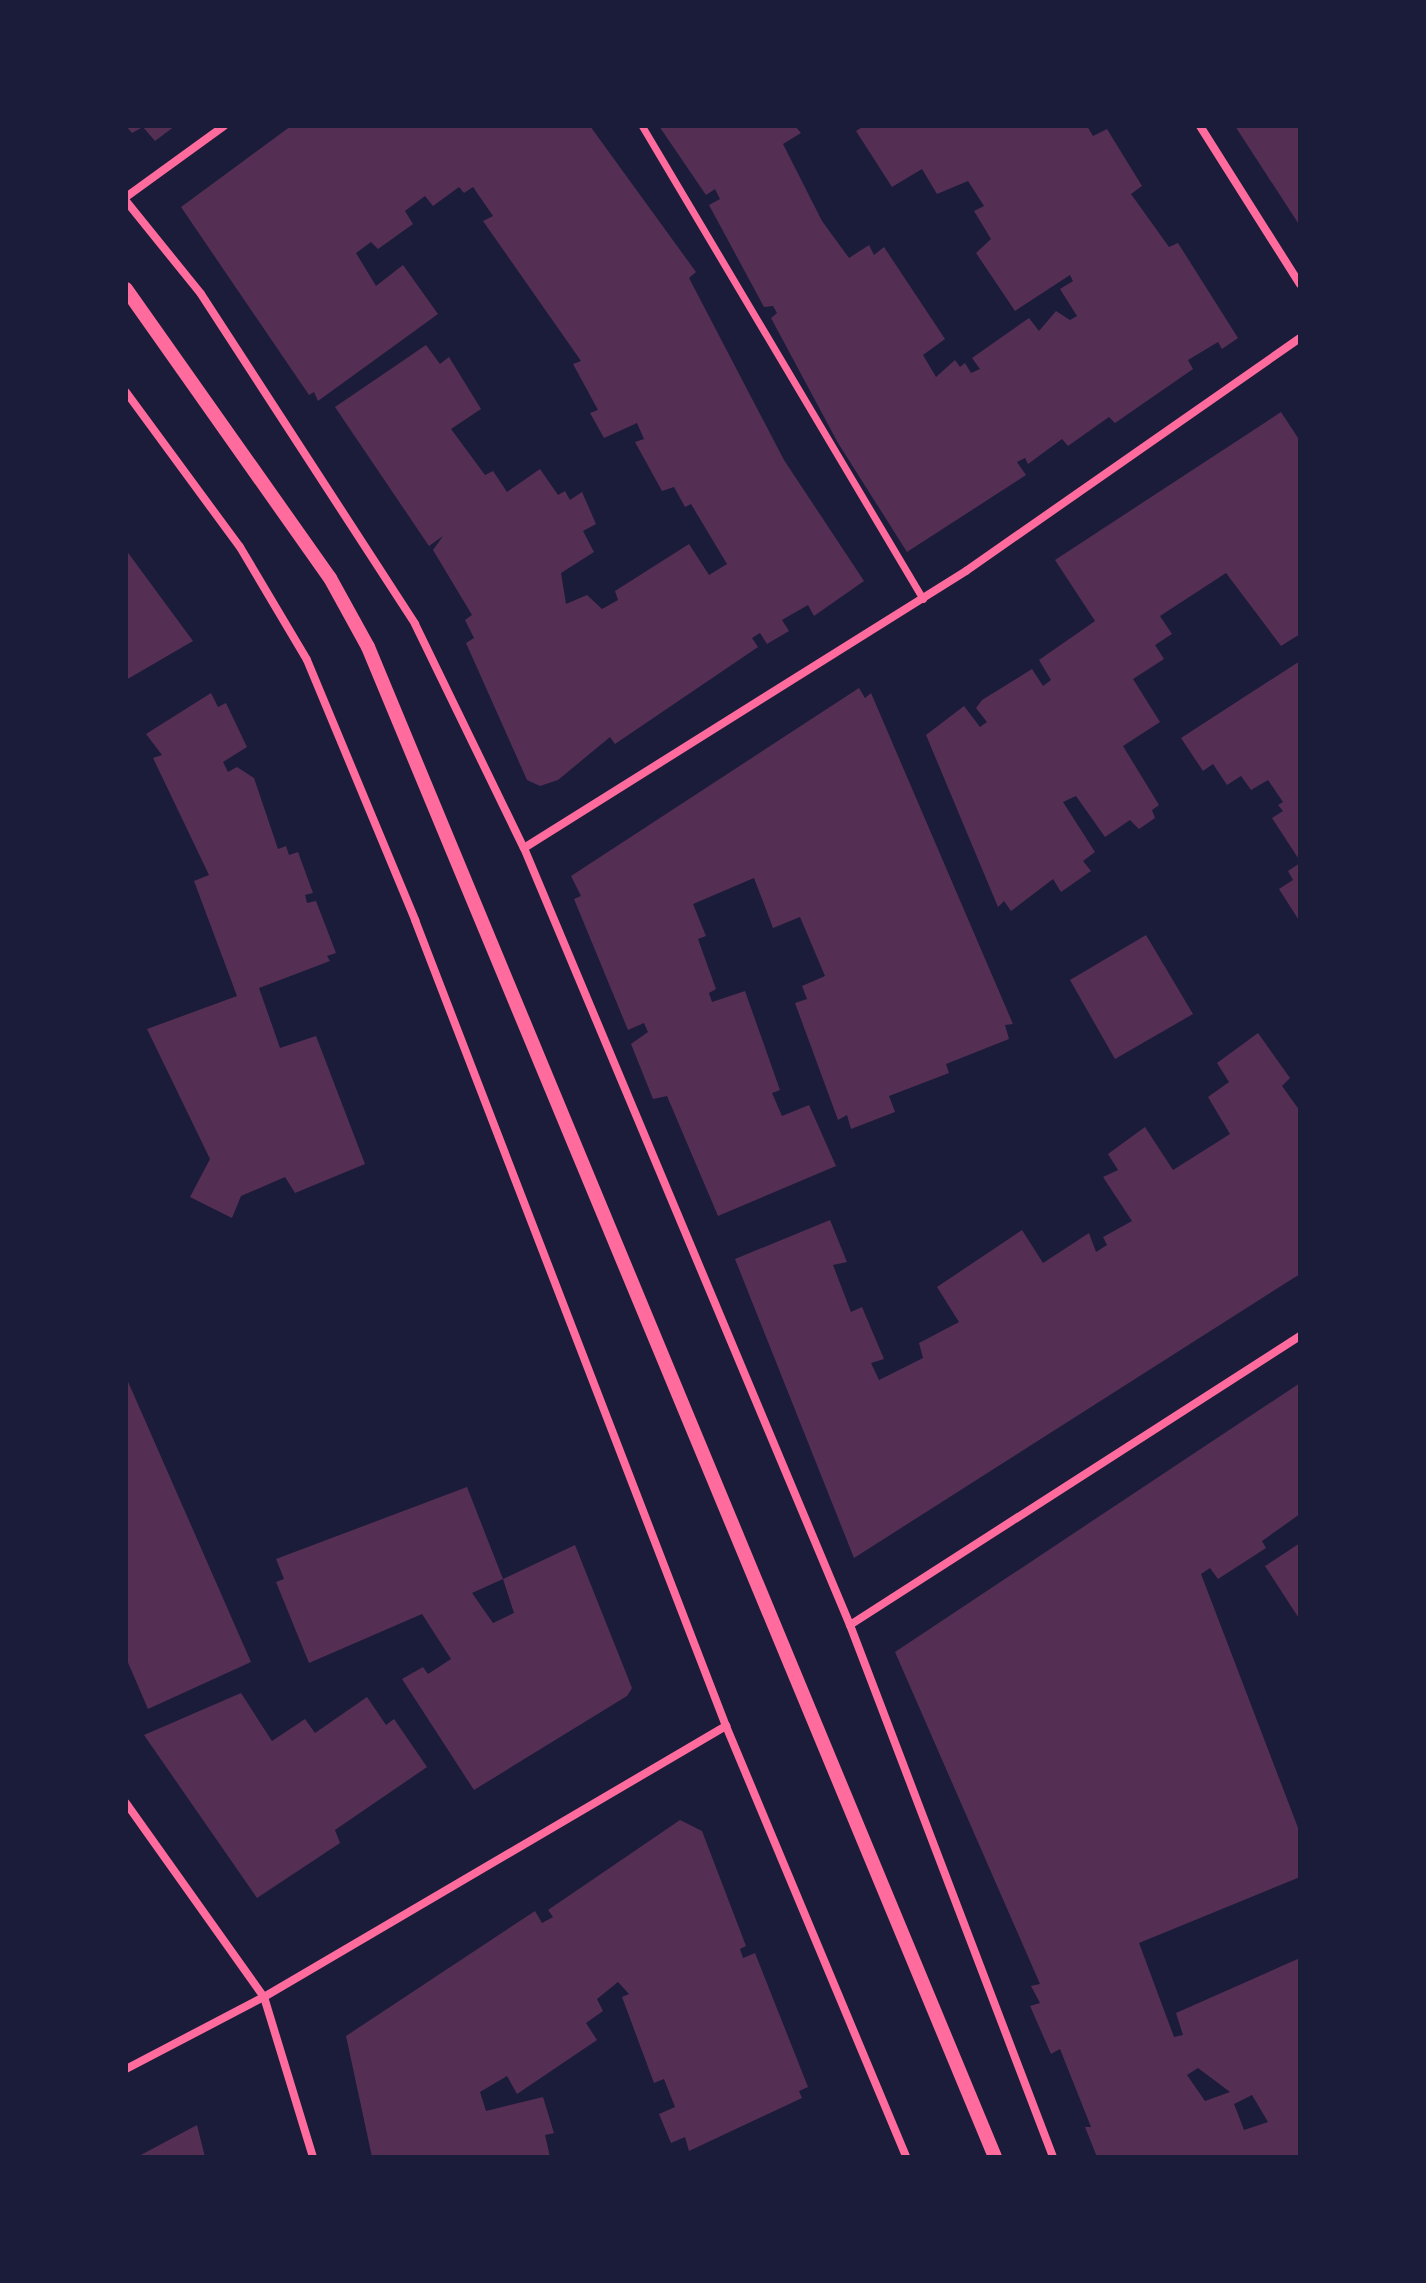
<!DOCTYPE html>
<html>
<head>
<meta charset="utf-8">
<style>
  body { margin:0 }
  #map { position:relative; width:1426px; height:2283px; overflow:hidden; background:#1b1b3a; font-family:Montserrat,sans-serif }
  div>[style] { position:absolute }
  .building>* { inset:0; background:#542f53 }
  .pedestrian>* { height:7px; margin:-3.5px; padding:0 3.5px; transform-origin:3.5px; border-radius:3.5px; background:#ff6b9d }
  .minor>* { height:8px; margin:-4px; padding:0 4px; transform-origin:4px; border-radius:4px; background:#ff6b9d }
  .tertiary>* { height:14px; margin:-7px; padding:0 7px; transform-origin:7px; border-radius:7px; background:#ff6b9d }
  span { translate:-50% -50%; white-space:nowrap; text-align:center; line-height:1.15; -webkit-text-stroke:7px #1b1b3a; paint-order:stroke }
  .frame { position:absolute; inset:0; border:128px solid #1b1b3a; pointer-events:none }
</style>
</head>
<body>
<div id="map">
  <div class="building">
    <div style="clip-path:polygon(126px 126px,175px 126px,155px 141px,143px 127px,132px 133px)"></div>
    <div style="clip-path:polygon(291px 126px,590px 126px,696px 272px,689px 278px,784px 460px,864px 581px,814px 616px,808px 605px,782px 620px,789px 631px,767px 644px,760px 633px,752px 638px,758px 647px,615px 744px,610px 737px,558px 780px,540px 786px,527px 780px,466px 643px,474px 638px,465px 620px,472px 615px,433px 550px,443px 536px,429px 546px,335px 407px,426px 345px,440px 364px,449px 357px,481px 409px,451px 429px,485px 475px,493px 471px,507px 492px,540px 469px,558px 495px,565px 491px,570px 500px,582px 492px,596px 524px,583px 531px,594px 552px,561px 573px,566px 604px,587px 595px,602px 609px,618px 600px,615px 591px,689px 544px,709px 575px,727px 564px,691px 504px,685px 507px,674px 487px,662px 491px,635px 442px,644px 439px,637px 423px,604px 438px,590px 413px,598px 410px,573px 364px,581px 361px,483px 221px,493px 216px,473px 187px,464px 193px,459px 187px,433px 206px,425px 196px,405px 211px,413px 224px,378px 249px,371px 242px,356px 253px,376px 286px,403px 265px,438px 314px,318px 401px,314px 392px,309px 395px,181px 207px)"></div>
    <div style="clip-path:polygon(659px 126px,795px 126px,801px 133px,783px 144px,822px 221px,849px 258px,869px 245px,874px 255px,884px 247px,945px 339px,923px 355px,936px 377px,955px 360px,960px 367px,965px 363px,971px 373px,980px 369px,972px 358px,1029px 318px,1039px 331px,1056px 311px,1070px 320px,1077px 316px,1060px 289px,1073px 281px,1070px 275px,1015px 311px,976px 253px,991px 239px,974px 211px,984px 206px,968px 181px,937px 194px,922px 169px,892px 187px,856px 131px,864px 126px,1087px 126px,1093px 136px,1107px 129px,1142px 186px,1131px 194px,1169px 247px,1178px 243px,1238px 338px,1222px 349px,1218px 342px,1188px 360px,1193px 369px,1115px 423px,1109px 417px,1068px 446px,1062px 439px,1028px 464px,1025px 458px,1017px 462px,1026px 475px,907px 552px,838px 443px,771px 318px,777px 313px,773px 306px,764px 307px,709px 205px,720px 199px,715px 189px,706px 195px)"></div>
    <div style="clip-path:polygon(1235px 126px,1300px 126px,1300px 226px)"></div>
    <div style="clip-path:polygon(1281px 412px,1300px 441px,1300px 634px,1281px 646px,1226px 573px,1160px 616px,1172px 634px,1155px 645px,1164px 659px,1133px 679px,1160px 722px,1123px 746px,1159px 805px,1152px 810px,1155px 818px,1139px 829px,1130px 820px,1105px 837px,1076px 796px,1063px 802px,1095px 852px,1083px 861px,1091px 871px,1061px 892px,1053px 879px,1011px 911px,1004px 901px,998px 907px,926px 735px,964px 706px,980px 727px,987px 722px,976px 708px,982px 700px,1032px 669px,1043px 686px,1051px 680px,1039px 660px,1095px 621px,1055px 560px)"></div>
    <div style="clip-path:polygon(126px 550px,193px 641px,126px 680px)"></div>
    <div style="clip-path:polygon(1300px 661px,1300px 861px,1272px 818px,1283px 811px,1278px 805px,1283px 802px,1268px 780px,1251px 790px,1241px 776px,1227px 785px,1213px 764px,1203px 771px,1181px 738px)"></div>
    <div style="clip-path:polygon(859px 688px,865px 698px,871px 693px,1013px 1024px,1005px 1025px,1009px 1039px,946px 1064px,949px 1073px,889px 1096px,895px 1112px,851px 1129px,847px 1115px,838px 1120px,795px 1003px,807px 999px,802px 986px,825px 976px,800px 917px,773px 928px,754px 878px,693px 904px,706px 936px,698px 939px,716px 989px,709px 993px,712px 1002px,745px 991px,780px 1090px,772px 1093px,782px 1116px,809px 1105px,836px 1166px,718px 1216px,667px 1096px,653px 1099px,631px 1044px,648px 1032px,644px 1023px,628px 1030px,574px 899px,581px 896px,571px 876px)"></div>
    <div style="clip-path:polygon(211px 693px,218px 707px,226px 703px,247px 747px,223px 762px,228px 772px,237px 767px,254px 778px,278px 849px,286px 846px,289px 855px,298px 852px,313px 893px,305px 895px,307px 903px,316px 901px,336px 953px,327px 956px,330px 961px,259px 988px,280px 1048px,316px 1036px,365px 1164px,295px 1193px,285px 1177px,241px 1196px,232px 1218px,190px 1197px,210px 1159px,147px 1029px,237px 996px,194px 881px,209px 875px,153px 758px,162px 755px,146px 734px)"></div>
    <div style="clip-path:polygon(1300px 863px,1300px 922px,1279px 889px,1293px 880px,1288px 871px)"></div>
    <div style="clip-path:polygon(1146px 935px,1193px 1014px,1115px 1059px,1070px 980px)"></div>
    <div style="clip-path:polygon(1258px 1033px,1290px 1078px,1282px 1086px,1300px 1111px,1300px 1274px,854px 1558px,735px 1259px,830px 1220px,847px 1262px,833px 1265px,851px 1312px,862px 1307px,884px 1359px,871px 1363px,879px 1380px,923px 1358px,919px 1343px,959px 1322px,937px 1287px,1022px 1230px,1043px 1263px,1089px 1233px,1096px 1252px,1107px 1245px,1103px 1237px,1132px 1221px,1103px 1177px,1118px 1170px,1108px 1154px,1145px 1127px,1173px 1170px,1230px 1134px,1208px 1097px,1229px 1082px,1217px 1063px)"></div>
    <div style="clip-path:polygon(126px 1377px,251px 1662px,148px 1709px,126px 1658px)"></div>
    <div style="clip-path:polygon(evenodd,1300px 1383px,1300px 1514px,1262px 1541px,1266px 1548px,1218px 1579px,1210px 1568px,1201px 1574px,1300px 1833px,1300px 1877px,1139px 1943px,1174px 2037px,1183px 2035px,1176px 2013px,1300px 1958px,1300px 2157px,1097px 2157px,1085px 2127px,1091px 2127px,1060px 2049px,1051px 2054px,1030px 2006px,1040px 2003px,1031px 1986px,1040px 1984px,895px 1652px,1300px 1383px,1198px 2068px,1230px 2092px,1205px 2101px,1187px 2075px,1198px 2068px,1300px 1383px,1252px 2095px,1268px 2122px,1244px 2130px,1234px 2104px,1252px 2095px)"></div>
    <div style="clip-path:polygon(467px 1487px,503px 1579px,472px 1593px,493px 1623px,514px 1613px,503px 1579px,575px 1545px,632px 1688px,627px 1696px,474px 1790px,402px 1679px,423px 1667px,428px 1674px,451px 1659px,422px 1614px,309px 1663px,276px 1582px,284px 1579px,276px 1559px)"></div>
    <div style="clip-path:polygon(1300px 1543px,1300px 1620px,1265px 1566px)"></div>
    <div style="clip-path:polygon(241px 1693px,272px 1741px,305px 1719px,315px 1733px,367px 1697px,386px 1725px,394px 1719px,427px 1767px,335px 1830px,340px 1843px,257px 1898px,144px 1735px)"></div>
    <div style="clip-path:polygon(680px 1820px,702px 1831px,746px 1946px,740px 1949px,743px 1958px,755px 1953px,808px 2087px,799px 2091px,802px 2098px,689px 2151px,685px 2137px,671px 2143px,659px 2114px,675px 2107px,664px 2079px,654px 2083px,622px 1997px,629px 1994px,618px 1982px,597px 1999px,603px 2011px,586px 2023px,597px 2040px,517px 2094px,507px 2076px,480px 2092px,486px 2111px,543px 2097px,554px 2133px,545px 2135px,550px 2157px,372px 2157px,346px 2036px,535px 1911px,542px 1923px,553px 1917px,548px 1910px)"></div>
    <div style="clip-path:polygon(197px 2125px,205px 2157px,137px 2157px)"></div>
  </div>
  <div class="pedestrian">
    <div style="left:642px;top:126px;width:550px;rotate:59.29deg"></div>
  </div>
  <div class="minor">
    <div style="left:1200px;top:126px;width:187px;rotate:57.7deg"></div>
    <div style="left:126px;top:197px;width:121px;rotate:-35.9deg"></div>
    <div style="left:126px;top:201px;width:119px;rotate:51.1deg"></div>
    <div style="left:201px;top:294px;width:393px;rotate:57deg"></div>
    <div style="left:415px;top:624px;width:249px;rotate:64.1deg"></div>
    <div style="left:524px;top:848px;width:843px;rotate:67.24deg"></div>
    <div style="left:850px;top:1625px;width:569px;rotate:69.11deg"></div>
    <div style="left:126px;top:392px;width:192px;rotate:53.7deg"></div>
    <div style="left:240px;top:547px;width:131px;rotate:59.3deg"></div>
    <div style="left:307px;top:660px;width:282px;rotate:67.4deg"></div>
    <div style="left:415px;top:920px;width:864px;rotate:68.9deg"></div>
    <div style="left:726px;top:1726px;width:467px;rotate:67.3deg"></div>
    <div style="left:524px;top:848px;width:522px;rotate:-32.08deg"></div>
    <div style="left:966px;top:571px;width:407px;rotate:-34.9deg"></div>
    <div style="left:850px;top:1625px;width:535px;rotate:-32.71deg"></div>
    <div style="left:126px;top:1803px;width:238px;rotate:54.6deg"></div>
    <div style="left:264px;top:1997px;width:167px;rotate:73deg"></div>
    <div style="left:126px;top:2069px;width:156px;rotate:-27.6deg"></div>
    <div style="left:264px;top:1997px;width:536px;rotate:-30.4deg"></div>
  </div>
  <div class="tertiary">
    <div style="left:126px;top:289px;width:354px;rotate:54.8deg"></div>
    <div style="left:330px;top:578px;width:79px;rotate:61.2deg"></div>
    <div style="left:368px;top:647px;width:1635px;rotate:67.45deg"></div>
  </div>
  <div class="frame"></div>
</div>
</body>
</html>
